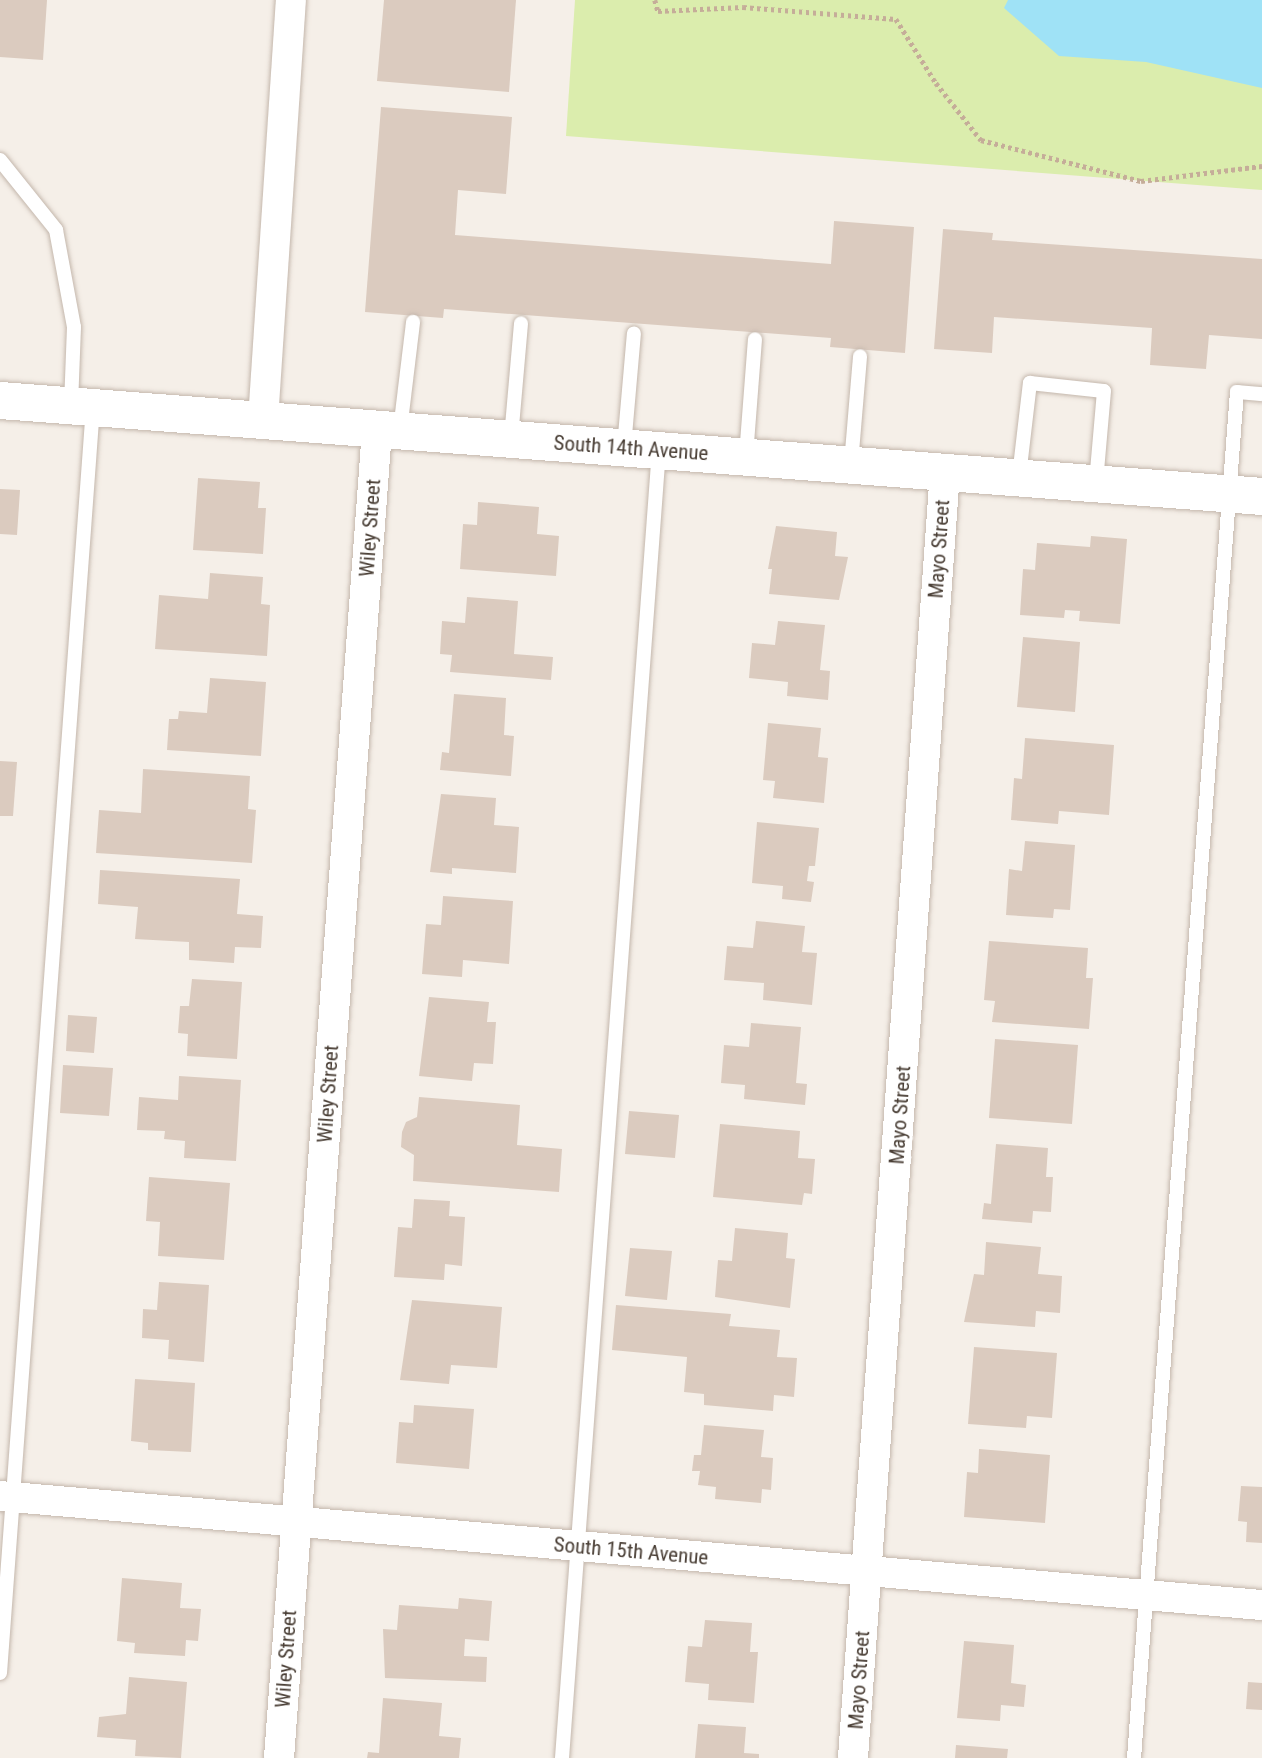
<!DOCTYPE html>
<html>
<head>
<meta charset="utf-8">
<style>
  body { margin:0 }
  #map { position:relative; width:1262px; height:1758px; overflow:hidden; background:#f5efe8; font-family:"Roboto Condensed",sans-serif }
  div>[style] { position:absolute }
  .green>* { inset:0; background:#dbedad }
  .water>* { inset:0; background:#9fe2f6 }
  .building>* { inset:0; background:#dbcbbf }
  .path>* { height:4.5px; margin-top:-2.25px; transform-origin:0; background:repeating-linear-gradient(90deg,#c5ad99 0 3.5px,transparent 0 7px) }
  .roads { filter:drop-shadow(0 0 2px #c4b7ac) drop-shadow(0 0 2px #c4b7ac) }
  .service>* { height:14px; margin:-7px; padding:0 7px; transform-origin:7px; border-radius:7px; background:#fff }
  .minor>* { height:30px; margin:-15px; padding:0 15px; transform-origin:15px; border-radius:15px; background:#fff }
  .tertiary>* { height:37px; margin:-18.5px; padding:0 18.5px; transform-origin:18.5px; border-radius:18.5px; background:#fff }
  span { translate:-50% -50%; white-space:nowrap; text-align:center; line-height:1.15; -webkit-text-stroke:7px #fff; paint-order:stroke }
  .street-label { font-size:21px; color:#493e35 }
</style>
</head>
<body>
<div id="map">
  <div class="green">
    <div style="clip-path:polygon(575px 0,1262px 0,1262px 190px,566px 136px)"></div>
  </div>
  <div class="water">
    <div style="clip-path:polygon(1008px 0,1262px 0,1262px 88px,1146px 62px,1059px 56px,1004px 8px)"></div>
  </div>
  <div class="building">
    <div style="clip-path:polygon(0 0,47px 0,43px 60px,0 57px)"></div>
    <div style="clip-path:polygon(384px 0,516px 0,509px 92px,377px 81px)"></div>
    <div style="clip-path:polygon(381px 107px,512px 117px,506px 194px,458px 190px,455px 235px,831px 264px,834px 221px,914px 227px,905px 353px,830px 347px,831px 338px,444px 309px,443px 318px,365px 312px)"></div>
    <div style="clip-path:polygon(943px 229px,993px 233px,992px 240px,1262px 259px,1262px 339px,1209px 335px,1206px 369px,1150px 365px,1152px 328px,994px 317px,992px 353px,934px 349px)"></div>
    <div style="clip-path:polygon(198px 478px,260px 482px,258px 508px,266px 508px,263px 554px,193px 550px)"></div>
    <div style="clip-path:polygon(0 489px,20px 490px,17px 535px,0 534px)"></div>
    <div style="clip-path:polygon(478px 502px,539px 507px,537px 534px,559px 536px,556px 576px,460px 569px,463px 524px,477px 525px)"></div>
    <div style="clip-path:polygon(776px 526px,837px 532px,835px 556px,848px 557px,839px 600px,769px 594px,772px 569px,768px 569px)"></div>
    <div style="clip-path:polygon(1091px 536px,1127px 539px,1120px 624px,1079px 621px,1080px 611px,1065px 610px,1064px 618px,1020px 615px,1023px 569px,1035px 570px,1037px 543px,1090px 547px)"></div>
    <div style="clip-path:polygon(210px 573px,263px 577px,261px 604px,270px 605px,267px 656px,155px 649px,159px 595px,208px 599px)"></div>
    <div style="clip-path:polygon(467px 597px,518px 601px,514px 654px,553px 657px,551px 680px,450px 672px,452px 655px,440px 654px,442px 621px,465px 623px)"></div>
    <div style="clip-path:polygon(778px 621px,825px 625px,820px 670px,830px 671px,828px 700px,787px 696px,788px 682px,749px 678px,752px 643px,775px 645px)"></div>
    <div style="clip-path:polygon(1023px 637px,1080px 642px,1075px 712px,1017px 707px)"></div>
    <div style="clip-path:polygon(210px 678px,266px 682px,261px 756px,167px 750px,169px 719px,178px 719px,179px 711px,207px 713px)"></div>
    <div style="clip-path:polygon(454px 694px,506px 698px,504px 735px,514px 736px,511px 776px,440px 770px,442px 752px,449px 753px)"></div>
    <div style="clip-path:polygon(768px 723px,821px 728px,818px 757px,828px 758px,824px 803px,773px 798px,775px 781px,763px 780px)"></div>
    <div style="clip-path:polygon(1025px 738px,1114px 745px,1109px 815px,1059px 811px,1058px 824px,1011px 820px,1014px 778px,1022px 779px)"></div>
    <div style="clip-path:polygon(0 761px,17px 762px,13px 816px,0 816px)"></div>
    <div style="clip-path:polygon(143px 769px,250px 776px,248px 809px,256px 810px,252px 863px,96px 853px,99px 810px,141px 813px)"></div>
    <div style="clip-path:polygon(441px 794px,496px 798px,494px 825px,519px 827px,516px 873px,452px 868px,452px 874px,430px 872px)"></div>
    <div style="clip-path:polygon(757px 822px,819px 828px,815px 866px,809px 866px,807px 881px,814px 882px,811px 902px,782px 899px,783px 886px,752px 883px)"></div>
    <div style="clip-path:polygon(1025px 841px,1075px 845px,1070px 910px,1054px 909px,1053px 918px,1006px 915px,1009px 869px,1022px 871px)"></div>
    <div style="clip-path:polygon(100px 870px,240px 879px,237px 914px,263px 916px,261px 948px,235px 947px,234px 963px,189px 960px,189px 942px,135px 939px,138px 907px,98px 904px)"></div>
    <div style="clip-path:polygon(443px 896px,513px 901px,509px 964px,463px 960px,462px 977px,422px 974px,426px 924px,441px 925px)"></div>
    <div style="clip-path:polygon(756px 921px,805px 926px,802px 952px,817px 953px,812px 1005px,763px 1000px,764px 983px,724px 980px,727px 946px,753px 948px)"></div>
    <div style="clip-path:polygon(989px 941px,1088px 948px,1086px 978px,1093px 978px,1089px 1029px,992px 1022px,995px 1001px,984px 1000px)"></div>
    <div style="clip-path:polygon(192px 979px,242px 982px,237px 1059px,187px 1056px,188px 1034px,178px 1033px,180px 1006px,189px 1006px)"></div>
    <div style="clip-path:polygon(429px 997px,489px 1002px,487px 1022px,496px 1022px,493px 1064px,474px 1063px,472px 1081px,419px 1076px)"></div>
    <div style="clip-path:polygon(68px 1015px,97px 1017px,94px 1053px,66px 1051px)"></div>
    <div style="clip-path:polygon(751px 1023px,801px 1027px,796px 1083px,807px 1084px,805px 1105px,744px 1099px,745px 1085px,721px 1083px,724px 1045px,749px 1047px)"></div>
    <div style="clip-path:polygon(995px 1039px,1078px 1045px,1072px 1124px,989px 1118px)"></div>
    <div style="clip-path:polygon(63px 1065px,113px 1068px,109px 1116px,60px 1113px)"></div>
    <div style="clip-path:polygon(179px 1076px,241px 1080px,236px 1161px,184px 1158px,185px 1141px,164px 1139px,165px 1131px,137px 1130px,139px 1097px,178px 1100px)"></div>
    <div style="clip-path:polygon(419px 1097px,520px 1105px,517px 1145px,562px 1149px,559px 1192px,413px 1181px,414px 1155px,401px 1147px,402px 1132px,406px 1122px,417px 1117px)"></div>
    <div style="clip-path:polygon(629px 1111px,679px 1115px,675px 1158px,625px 1154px)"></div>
    <div style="clip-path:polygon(720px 1124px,800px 1131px,798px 1158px,815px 1159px,812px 1194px,804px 1193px,802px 1205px,713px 1197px)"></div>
    <div style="clip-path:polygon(996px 1144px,1048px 1148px,1046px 1177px,1053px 1177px,1051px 1212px,1033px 1211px,1032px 1223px,982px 1219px,984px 1203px,991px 1204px)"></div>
    <div style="clip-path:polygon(149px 1177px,230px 1183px,224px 1260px,158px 1256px,160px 1222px,146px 1221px)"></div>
    <div style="clip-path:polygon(414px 1199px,450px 1201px,449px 1216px,465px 1217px,462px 1266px,445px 1264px,444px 1280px,394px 1277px,398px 1227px,412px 1228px)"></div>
    <div style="clip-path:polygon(735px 1228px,788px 1233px,786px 1258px,795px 1259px,790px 1308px,715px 1297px,718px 1260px,732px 1261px)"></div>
    <div style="clip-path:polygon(986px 1242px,1041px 1247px,1038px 1274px,1062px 1276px,1060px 1313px,1036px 1311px,1035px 1327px,964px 1322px,974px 1274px,984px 1275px)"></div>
    <div style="clip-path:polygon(630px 1248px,672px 1251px,667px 1300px,625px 1296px)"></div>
    <div style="clip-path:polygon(159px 1282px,209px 1285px,204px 1362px,168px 1359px,169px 1340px,142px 1338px,143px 1309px,157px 1310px)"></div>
    <div style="clip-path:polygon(412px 1300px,502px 1307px,497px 1368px,451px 1365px,449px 1384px,400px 1380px)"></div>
    <div style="clip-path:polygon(616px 1305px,731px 1314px,729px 1326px,780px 1330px,777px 1357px,797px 1358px,794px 1397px,774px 1395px,773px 1411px,704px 1405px,704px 1394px,684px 1392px,687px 1357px,612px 1350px)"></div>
    <div style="clip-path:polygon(974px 1347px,1057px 1353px,1052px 1418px,1027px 1416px,1026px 1428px,968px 1424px)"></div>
    <div style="clip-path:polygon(135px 1379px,195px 1383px,191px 1452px,148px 1450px,148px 1443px,131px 1441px)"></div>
    <div style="clip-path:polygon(414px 1405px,474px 1409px,469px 1469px,396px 1463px,399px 1422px,413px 1423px)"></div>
    <div style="clip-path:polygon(704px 1425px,764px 1430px,761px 1457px,773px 1458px,771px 1490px,762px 1489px,761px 1503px,715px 1499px,716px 1487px,698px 1485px,700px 1471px,692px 1471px,694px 1455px,701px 1455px)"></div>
    <div style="clip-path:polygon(979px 1449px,1050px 1455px,1045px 1523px,964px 1517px,967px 1472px,978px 1473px)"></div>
    <div style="clip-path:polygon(1241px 1486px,1262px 1487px,1262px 1543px,1246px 1542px,1247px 1522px,1238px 1521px)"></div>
    <div style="clip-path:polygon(122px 1578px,182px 1583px,180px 1608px,201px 1609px,198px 1641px,186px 1640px,185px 1656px,134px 1653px,135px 1643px,117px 1641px)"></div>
    <div style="clip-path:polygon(459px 1598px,492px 1601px,489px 1641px,465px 1639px,464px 1656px,487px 1657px,486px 1682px,385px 1678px,383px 1629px,397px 1630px,399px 1605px,458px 1609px)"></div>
    <div style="clip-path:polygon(705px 1620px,752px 1623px,750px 1652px,758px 1652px,754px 1703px,708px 1700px,709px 1684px,685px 1682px,688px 1646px,702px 1647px)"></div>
    <div style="clip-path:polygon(964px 1641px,1014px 1645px,1011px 1683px,1026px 1685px,1024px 1707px,1001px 1705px,1000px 1721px,957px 1718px)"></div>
    <div style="clip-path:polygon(129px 1677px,187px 1682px,181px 1758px,135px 1756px,136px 1740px,97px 1737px,99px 1717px,126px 1714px)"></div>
    <div style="clip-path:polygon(1248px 1682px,1262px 1683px,1262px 1710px,1246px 1709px)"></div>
    <div style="clip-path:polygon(383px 1698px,442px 1703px,439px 1736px,461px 1738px,459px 1758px,367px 1758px,368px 1752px,379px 1753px)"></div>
    <div style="clip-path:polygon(698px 1724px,746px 1727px,744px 1753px,759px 1754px,759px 1758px,695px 1758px)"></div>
    <div style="clip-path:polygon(956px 1745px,1008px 1749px,1007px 1758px,955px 1758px)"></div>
  </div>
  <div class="path">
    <div style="left:655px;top:0;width:11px;rotate:75deg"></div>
    <div style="left:658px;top:11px;width:85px;rotate:-2.7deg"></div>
    <div style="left:743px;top:7px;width:153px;rotate:4.5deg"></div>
    <div style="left:896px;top:19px;width:75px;rotate:58deg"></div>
    <div style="left:936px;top:83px;width:73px;rotate:51.7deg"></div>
    <div style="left:981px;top:140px;width:165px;rotate:14.4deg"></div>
    <div style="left:1141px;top:181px;width:122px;rotate:-7.1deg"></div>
  </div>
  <div class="roads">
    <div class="service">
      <div style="left:0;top:160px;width:90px;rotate:51.3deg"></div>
      <div style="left:56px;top:230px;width:99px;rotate:79.5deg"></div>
      <div style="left:74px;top:327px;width:78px;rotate:92.2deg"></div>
      <div style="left:400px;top:430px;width:109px;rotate:-83.1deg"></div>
      <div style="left:511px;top:438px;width:115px;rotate:-85deg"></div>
      <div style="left:624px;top:447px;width:114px;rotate:-85deg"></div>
      <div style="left:746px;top:456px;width:117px;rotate:-85.6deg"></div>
      <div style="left:851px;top:464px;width:108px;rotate:-85.2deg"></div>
      <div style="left:1019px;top:476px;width:94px;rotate:-83.3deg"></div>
      <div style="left:1030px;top:383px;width:74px;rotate:6.2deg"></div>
      <div style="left:1104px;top:391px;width:91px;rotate:95deg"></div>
      <div style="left:0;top:1673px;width:1268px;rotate:-85.8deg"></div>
      <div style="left:562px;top:1758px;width:1311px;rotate:-85.76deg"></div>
      <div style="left:1134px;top:1758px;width:1370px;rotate:-85.69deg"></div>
      <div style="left:1237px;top:392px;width:25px;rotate:5deg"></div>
    </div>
    <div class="minor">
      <div style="left:263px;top:420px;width:421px;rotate:-86.2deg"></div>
      <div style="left:0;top:1496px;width:1267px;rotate:4.94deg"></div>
      <div style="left:279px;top:1758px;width:1332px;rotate:-85.78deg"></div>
      <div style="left:853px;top:1758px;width:1289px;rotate:-85.91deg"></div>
    </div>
    <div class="tertiary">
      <div style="left:0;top:400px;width:1266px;rotate:4.35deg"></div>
    </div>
  </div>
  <div class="street-label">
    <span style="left:631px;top:448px;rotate:4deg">South 14th Avenue</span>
    <span style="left:370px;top:528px;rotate:-86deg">Wiley Street</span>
    <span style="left:939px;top:549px;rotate:-86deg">Mayo Street</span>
    <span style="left:328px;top:1094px;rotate:-86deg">Wiley Street</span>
    <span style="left:900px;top:1115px;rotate:-86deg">Mayo Street</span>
    <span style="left:631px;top:1551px;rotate:5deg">South 15th Avenue</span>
    <span style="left:286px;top:1659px;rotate:-86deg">Wiley Street</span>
    <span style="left:859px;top:1680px;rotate:-86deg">Mayo Street</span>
  </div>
</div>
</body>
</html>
